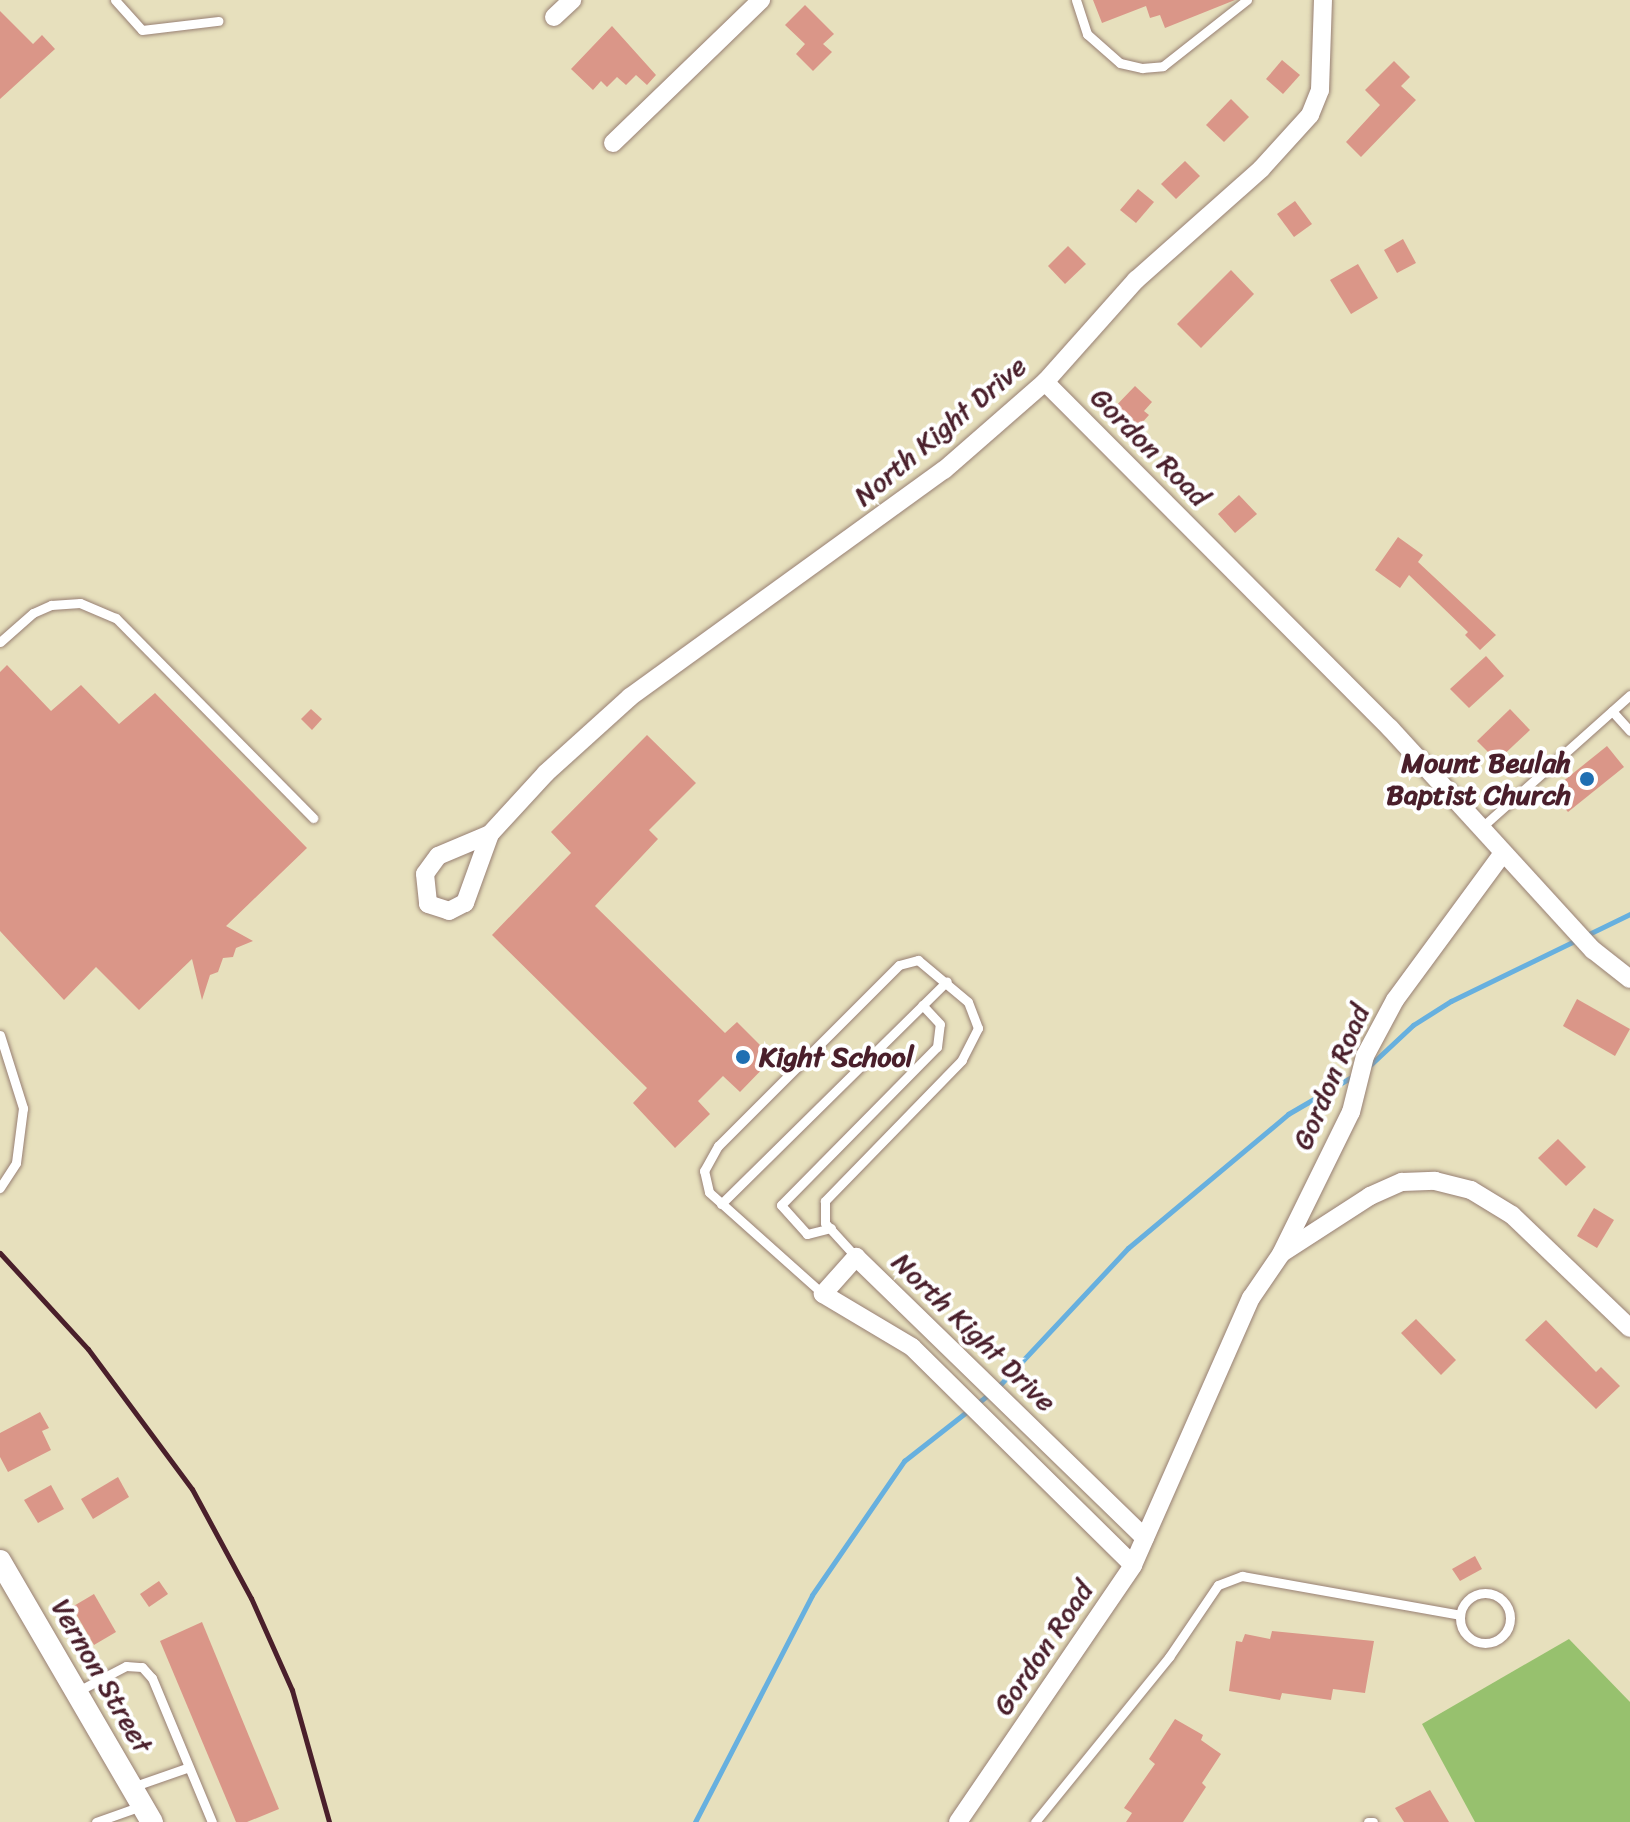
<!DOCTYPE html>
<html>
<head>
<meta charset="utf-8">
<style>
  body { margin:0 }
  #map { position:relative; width:1630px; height:1822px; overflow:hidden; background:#e7e0bd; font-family:Sriracha,sans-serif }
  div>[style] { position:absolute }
  .green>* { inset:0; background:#97c16e }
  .stream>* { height:5px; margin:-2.5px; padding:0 2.5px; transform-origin:2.5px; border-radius:2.5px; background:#67b0df }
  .building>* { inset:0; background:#da9688 }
  .roads { filter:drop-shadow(0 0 2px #988074) drop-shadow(0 0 2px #988074) }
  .service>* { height:9px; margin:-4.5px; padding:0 4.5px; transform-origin:4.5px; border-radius:4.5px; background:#fff }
  .service>.ring { margin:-4.5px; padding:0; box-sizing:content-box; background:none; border:9px solid #fff; border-radius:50% }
  .minor>* { height:18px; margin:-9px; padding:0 9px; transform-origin:9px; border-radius:9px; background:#fff }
  .tertiary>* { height:22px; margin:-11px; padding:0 11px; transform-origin:11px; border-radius:11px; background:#fff }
  .rail>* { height:5px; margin:-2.5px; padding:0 2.5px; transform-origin:2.5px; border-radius:2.5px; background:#4a1f2b }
  .dots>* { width:22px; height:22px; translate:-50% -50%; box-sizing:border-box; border:4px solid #fff; border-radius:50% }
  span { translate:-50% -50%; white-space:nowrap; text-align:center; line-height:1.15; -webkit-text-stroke:8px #fff; paint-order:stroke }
  .street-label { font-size:28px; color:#4a1f2b }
  .poi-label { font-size:28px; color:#4a1f2b; font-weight:700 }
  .right { translate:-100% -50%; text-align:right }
  .left { translate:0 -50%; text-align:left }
</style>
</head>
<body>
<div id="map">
  <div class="green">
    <div style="clip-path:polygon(1569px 1639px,1630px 1702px,1630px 1822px,1475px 1822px,1422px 1724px)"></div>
  </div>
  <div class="stream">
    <div style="left:1367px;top:1068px;width:63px;rotate:-43.1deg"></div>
    <div style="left:1413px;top:1025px;width:45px;rotate:-32.3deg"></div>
    <div style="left:1451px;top:1001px;width:199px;rotate:-25.9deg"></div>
    <div style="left:997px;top:1388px;width:192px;rotate:-46.9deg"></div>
    <div style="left:1128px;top:1248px;width:209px;rotate:-39.9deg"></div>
    <div style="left:1288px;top:1114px;width:78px;rotate:-30.2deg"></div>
    <div style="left:695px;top:1822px;width:255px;rotate:-62.7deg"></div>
    <div style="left:812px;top:1595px;width:163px;rotate:-55.5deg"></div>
    <div style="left:904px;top:1461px;width:108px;rotate:-38.2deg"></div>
  </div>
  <div class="building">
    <div style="clip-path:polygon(1093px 0,1235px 0,1165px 28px,1160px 15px,1150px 18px,1146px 6px,1102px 23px)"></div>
    <div style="clip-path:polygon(805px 5px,834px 34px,823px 44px,832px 52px,813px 71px,796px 54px,805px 44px,785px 25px)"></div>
    <div style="clip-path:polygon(0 11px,33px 44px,42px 35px,55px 49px,0 99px)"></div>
    <div style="clip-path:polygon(612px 26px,656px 75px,647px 85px,636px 75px,626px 85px,617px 77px,607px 87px,601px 81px,593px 90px,571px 69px)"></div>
    <div style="clip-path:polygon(1282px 60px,1300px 75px,1283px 94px,1266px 79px)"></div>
    <div style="clip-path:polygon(1394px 61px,1410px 77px,1401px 86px,1416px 100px,1361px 157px,1346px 142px,1380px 105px,1365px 90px)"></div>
    <div style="clip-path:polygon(1231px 99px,1249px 117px,1224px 142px,1206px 125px)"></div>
    <div style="clip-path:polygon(1185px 161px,1200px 176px,1176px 199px,1161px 184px)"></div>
    <div style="clip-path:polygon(1138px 189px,1154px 202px,1136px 223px,1120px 210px)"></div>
    <div style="clip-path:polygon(1295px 201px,1312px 224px,1294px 237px,1277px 214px)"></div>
    <div style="clip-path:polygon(1403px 239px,1416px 263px,1397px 273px,1384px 250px)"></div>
    <div style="clip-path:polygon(1068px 246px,1086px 264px,1065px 284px,1048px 266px)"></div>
    <div style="clip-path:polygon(1358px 264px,1378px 298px,1351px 314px,1330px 280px)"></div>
    <div style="clip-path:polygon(1231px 270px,1254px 294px,1201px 348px,1177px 324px)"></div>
    <div style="clip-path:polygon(1135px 386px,1152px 402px,1144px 411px,1149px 415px,1130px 436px,1108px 414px)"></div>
    <div style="clip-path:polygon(1239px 495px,1257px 514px,1235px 533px,1218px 514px)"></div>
    <div style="clip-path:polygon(1398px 537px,1423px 555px,1418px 562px,1496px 635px,1480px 650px,1465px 635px,1468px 632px,1409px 575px,1400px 588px,1375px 570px)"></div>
    <div style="clip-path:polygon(1486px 656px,1504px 676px,1469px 708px,1450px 689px)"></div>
    <div style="clip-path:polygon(7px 665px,51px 711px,81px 685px,119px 724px,155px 693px,307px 848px,226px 926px,253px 941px,236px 948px,233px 957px,223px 958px,218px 972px,210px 975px,202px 1000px,192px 959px,139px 1010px,96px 967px,64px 1000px,0 931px,0 672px)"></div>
    <div style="clip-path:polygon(311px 709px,322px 719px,312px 730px,301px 719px)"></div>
    <div style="clip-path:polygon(1510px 709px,1530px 730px,1497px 761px,1477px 741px)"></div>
    <div style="clip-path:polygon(647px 735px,696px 783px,649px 830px,658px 839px,595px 906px,725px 1033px,737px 1022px,773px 1058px,740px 1092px,723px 1076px,698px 1101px,710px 1114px,675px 1148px,633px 1103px,647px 1088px,492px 935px,571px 853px,551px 832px)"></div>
    <div style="clip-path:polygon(1607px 746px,1624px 767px,1568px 812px,1551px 791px)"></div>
    <div style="clip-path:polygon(1577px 999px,1630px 1029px,1615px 1056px,1563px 1026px)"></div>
    <div style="clip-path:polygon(1558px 1139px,1586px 1167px,1566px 1186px,1538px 1158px)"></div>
    <div style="clip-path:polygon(1594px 1208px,1614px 1220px,1597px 1248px,1577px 1236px)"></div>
    <div style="clip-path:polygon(1416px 1319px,1456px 1360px,1441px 1375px,1401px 1333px)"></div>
    <div style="clip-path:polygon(1546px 1320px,1596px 1372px,1601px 1367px,1620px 1386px,1596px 1409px,1525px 1340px)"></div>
    <div style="clip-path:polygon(40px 1412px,49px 1428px,42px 1431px,51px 1450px,8px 1472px,0 1457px,0 1433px)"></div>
    <div style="clip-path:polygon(118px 1477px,129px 1497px,93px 1519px,81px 1499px)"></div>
    <div style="clip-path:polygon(51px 1485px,64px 1509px,38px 1523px,24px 1500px)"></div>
    <div style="clip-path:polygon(1475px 1556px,1482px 1569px,1460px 1581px,1452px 1569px)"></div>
    <div style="clip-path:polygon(159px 1581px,168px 1594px,149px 1607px,140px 1594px)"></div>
    <div style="clip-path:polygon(94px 1594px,116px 1632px,94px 1645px,72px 1607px)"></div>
    <div style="clip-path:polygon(202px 1622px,279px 1809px,247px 1822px,236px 1822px,160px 1641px)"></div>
    <div style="clip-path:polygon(1272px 1631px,1374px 1641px,1365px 1693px,1333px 1689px,1331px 1700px,1282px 1693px,1280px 1700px,1229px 1691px,1236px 1641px,1242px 1642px,1245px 1634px,1270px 1639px)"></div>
    <div style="clip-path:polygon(1175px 1719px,1203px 1735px,1201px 1740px,1221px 1754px,1202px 1783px,1206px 1787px,1183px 1822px,1126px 1822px,1132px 1813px,1124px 1808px,1155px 1764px,1149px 1759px)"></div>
    <div style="clip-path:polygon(1430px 1790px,1449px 1822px,1404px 1822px,1395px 1808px)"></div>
  </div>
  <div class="roads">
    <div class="service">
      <div style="left:115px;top:0;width:40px;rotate:48deg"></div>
      <div style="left:142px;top:30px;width:77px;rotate:-6.8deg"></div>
      <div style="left:1076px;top:0;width:36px;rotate:72deg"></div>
      <div style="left:1087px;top:34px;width:44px;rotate:41.3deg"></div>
      <div style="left:1120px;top:63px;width:23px;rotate:13deg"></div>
      <div style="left:1142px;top:68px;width:21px;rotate:-5deg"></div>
      <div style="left:1163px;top:66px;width:107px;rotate:-38.2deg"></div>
      <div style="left:0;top:642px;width:44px;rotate:-41.3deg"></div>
      <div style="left:33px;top:613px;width:20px;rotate:-24deg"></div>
      <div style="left:51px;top:605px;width:29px;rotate:-4deg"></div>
      <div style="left:80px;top:603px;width:39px;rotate:23deg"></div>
      <div style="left:116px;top:618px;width:281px;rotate:45.4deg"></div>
      <div style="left:1612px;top:711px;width:27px;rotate:48deg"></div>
      <div style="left:1483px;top:826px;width:197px;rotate:-41.7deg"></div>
      <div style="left:0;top:1035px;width:77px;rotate:72.5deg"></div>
      <div style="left:23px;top:1108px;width:55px;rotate:97.3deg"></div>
      <div style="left:16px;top:1163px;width:30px;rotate:123deg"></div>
      <div style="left:721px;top:1204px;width:317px;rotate:-44.6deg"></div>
      <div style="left:831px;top:1228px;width:25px;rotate:166deg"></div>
      <div style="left:807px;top:1234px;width:39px;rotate:-132deg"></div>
      <div style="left:781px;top:1205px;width:222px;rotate:-45.4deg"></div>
      <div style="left:937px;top:1047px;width:23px;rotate:-83deg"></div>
      <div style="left:940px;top:1024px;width:26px;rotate:-133deg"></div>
      <div style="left:823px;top:1294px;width:153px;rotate:-138.2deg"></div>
      <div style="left:709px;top:1192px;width:22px;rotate:-103deg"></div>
      <div style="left:704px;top:1171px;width:29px;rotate:-61deg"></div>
      <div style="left:718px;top:1146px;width:256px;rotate:-45deg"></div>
      <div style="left:899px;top:965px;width:20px;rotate:-15deg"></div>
      <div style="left:918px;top:960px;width:65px;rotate:40deg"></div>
      <div style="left:968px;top:1002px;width:28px;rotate:69deg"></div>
      <div style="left:978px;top:1028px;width:36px;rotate:117deg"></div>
      <div style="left:962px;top:1060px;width:197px;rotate:134.2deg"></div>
      <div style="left:825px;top:1201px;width:22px;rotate:90deg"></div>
      <div style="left:825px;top:1223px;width:46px;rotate:47.6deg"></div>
      <div class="ring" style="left:1460px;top:1593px;width:41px;height:41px"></div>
      <div style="left:78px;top:1691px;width:54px;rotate:-27.5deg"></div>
      <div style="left:126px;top:1666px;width:16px;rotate:4deg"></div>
      <div style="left:142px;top:1667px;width:15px;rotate:48deg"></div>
      <div style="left:152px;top:1678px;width:156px;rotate:67.4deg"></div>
      <div style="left:132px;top:1787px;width:60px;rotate:-19.3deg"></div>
      <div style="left:96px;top:1822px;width:48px;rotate:-19.6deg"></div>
      <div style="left:1035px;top:1822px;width:213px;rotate:-50.9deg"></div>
      <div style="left:1169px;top:1657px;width:87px;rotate:-55.8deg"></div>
      <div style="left:1218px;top:1585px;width:26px;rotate:-21deg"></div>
      <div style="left:1242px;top:1576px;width:221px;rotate:10.1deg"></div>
      <div style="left:1368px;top:1822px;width:5px"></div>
    </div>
    <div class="minor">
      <div style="left:554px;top:17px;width:25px;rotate:-43deg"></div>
      <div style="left:613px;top:143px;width:206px;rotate:-44deg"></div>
      <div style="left:1045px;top:382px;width:489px;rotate:45.1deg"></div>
      <div style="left:1390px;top:728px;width:301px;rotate:47.6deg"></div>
      <div style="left:1593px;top:950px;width:47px;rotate:38.1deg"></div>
      <div style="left:490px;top:834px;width:56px;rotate:157.1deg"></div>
      <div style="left:438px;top:856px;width:22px;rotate:126deg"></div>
      <div style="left:425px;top:874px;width:30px;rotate:84deg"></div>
      <div style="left:428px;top:904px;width:22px;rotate:18deg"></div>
      <div style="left:449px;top:911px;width:18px;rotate:-27deg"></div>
      <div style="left:465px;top:903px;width:73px;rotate:-70.1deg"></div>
      <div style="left:490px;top:834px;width:83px;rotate:-47.4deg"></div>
      <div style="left:546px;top:773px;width:113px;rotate:-42.1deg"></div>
      <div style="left:630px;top:697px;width:387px;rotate:-35.9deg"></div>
      <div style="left:944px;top:470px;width:134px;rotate:-41.1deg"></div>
      <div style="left:1045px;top:382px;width:137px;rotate:-48.3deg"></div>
      <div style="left:1136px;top:280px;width:167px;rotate:-41.6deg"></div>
      <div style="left:1261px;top:169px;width:73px;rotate:-47.8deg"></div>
      <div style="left:1310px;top:115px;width:27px;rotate:-68deg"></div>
      <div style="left:1320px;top:90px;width:90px;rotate:-88.1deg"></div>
      <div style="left:1282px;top:1253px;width:105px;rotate:-32.9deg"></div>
      <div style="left:1370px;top:1196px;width:35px;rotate:-24deg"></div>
      <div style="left:1402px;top:1182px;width:33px;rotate:-2deg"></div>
      <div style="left:1435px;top:1181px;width:37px;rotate:14deg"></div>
      <div style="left:1471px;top:1190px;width:48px;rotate:31.4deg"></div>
      <div style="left:1512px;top:1215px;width:163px;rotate:43.8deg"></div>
      <div style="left:1133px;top:1565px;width:310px;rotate:-135.4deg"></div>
      <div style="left:912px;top:1347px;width:104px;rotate:-149.2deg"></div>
      <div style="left:823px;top:1294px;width:50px;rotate:-48.3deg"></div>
      <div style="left:856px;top:1257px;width:403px;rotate:44.2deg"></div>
      <div style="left:958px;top:1822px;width:311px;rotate:-55.7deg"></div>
      <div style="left:1133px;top:1565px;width:292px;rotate:-66.2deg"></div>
      <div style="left:1251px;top:1298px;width:53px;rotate:-55.7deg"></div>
      <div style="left:1281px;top:1254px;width:158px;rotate:-63.8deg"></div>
      <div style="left:1351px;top:1112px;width:58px;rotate:-76deg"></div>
      <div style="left:1365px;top:1056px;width:64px;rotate:-61.8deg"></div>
      <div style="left:1395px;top:1000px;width:182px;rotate:-53.7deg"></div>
    </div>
    <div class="tertiary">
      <div style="left:0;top:1561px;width:302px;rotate:59.8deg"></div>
    </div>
  </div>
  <div class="rail">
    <div style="left:0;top:1253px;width:130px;rotate:47.5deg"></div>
    <div style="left:88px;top:1349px;width:174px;rotate:53.4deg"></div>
    <div style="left:192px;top:1489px;width:124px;rotate:61.6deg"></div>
    <div style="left:251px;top:1598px;width:101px;rotate:66deg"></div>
    <div style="left:292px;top:1690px;width:137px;rotate:74.3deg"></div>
  </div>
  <div class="dots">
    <div style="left:1587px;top:779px;background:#1f6fb2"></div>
    <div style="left:743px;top:1057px;background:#1f6fb2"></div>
  </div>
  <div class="street-label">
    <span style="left:940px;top:431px;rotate:-40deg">North Kight Drive</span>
    <span style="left:1150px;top:447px;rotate:45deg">Gordon Road</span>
    <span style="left:1331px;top:1077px;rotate:-67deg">Gordon Road</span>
    <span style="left:974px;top:1332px;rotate:44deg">North Kight Drive</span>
    <span style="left:1043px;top:1648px;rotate:-56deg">Gordon Road</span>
    <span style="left:102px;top:1676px;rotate:60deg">Vernon Street</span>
  </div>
  <div class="poi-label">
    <span class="right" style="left:1571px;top:779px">Mount Beulah<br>Baptist Church</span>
    <span class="left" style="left:759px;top:1057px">Kight School</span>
  </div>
</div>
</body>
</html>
